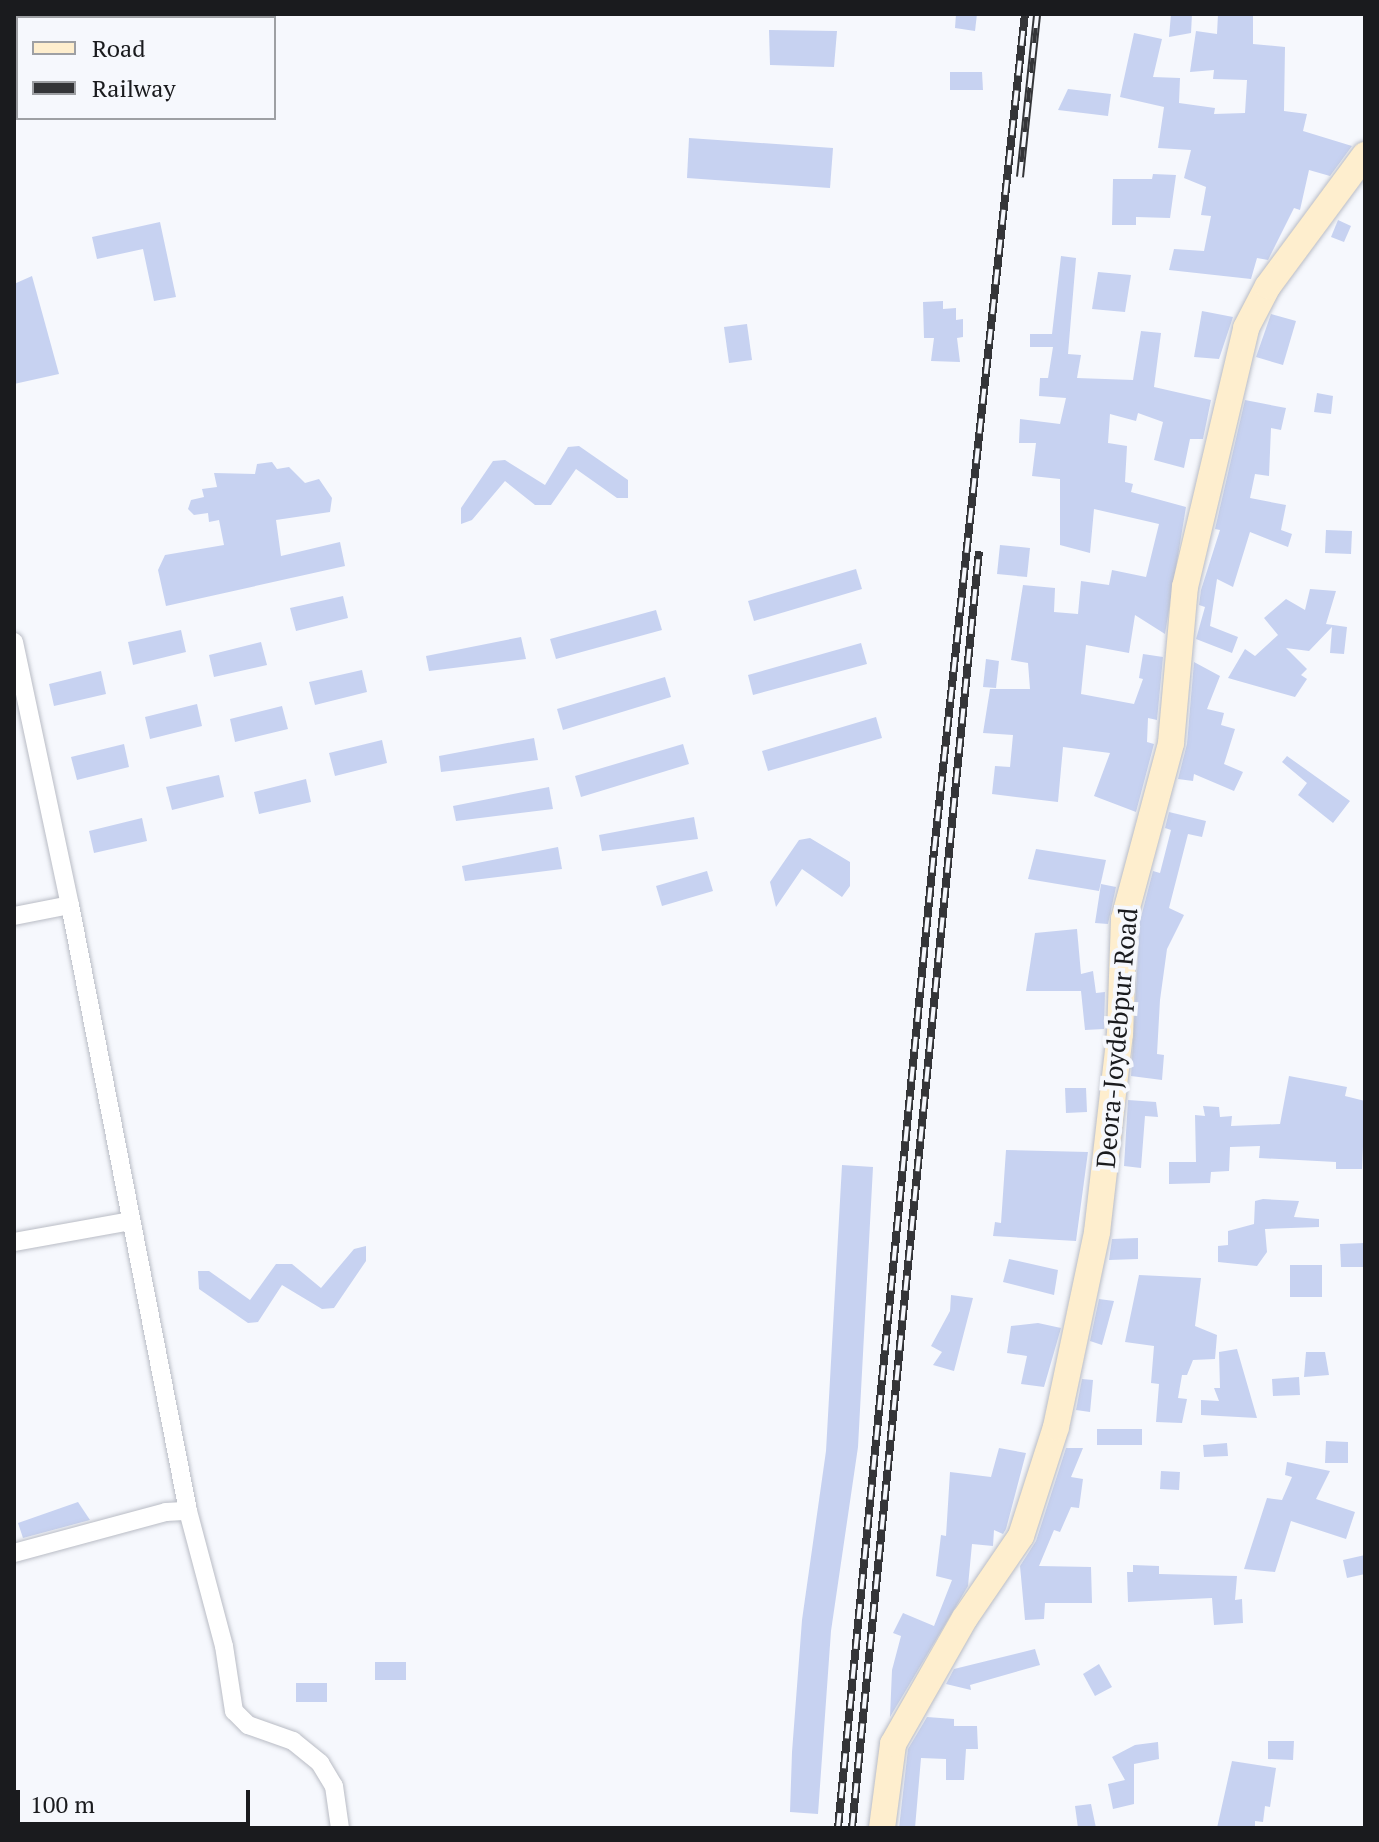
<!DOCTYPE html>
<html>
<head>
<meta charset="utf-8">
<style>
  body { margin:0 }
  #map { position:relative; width:1379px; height:1842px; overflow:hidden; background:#f6f8fd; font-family:"PT Serif",serif }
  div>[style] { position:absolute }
  .building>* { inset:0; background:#c7d2f1 }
  .roads { filter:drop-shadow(0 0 2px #b9bcc5) drop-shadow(0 0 2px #b9bcc5) }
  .street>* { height:18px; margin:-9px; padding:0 9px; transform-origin:9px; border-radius:9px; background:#fff }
  .secondary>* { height:26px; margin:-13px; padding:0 13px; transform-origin:13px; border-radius:13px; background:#feeece }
  .rail>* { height:8px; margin-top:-4px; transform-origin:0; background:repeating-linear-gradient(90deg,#f6f8fd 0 15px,#343538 0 30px); box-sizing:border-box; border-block:2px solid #343538 }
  span { translate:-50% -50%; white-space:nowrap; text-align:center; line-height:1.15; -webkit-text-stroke:8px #f6f8fd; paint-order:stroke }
  .street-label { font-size:26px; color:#1a1b1e }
  .frame { position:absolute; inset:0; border:16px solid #1a1b1e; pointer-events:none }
  .legend { position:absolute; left:16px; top:16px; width:260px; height:104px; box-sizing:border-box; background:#f6f8fd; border:2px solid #9ea0a4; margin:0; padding:10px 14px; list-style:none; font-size:24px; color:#1a1b1e }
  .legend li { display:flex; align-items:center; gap:16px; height:40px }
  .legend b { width:40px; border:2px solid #9ea0a4 }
  .scale { position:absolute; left:16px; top:1790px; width:234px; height:36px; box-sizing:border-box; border:4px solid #1a1b1e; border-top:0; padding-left:10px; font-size:24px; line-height:28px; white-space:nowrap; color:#1a1b1e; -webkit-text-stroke:6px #f6f8fd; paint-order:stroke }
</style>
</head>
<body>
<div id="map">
  <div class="building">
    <div style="clip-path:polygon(956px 14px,977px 14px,975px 31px,955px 28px)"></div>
    <div style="clip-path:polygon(1171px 14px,1192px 14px,1191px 33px,1169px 37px)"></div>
    <div style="clip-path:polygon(1218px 14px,1253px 14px,1253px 44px,1285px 47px,1284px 111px,1307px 114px,1303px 131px,1352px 146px,1330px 176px,1309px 170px,1300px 210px,1294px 208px,1268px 260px,1257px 258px,1251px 279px,1169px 270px,1174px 249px,1204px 251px,1211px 216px,1201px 215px,1206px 187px,1184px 178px,1191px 150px,1158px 148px,1164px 107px,1120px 97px,1134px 33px,1162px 39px,1153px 77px,1180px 78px,1179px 103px,1215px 108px,1214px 114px,1245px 113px,1247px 80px,1213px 79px,1214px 70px,1190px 72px,1196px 31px,1217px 34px)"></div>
    <div style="clip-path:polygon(769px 30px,837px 31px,834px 67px,770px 65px)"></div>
    <div style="clip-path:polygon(950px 72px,982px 72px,983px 90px,950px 90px)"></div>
    <div style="clip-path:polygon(1068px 89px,1111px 94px,1108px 116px,1058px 110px)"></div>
    <div style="clip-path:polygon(689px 138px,833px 148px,830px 188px,687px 178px)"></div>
    <div style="clip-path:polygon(1153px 174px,1176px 175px,1170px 218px,1136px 217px,1136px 225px,1112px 225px,1113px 179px,1152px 179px)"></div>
    <div style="clip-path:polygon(1338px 220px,1351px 226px,1344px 242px,1331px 237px)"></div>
    <div style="clip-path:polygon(160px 222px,176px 297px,154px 301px,143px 249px,97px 259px,92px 237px)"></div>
    <div style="clip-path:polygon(1061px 256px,1076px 258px,1068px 354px,1081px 355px,1077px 378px,1133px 380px,1141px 331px,1161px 333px,1154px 387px,1211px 400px,1203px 439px,1190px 439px,1184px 468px,1154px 460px,1163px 422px,1138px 413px,1136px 421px,1110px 414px,1108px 443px,1127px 446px,1125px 482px,1133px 484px,1131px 492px,1186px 507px,1165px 634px,1135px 615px,1129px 653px,1086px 645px,1081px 694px,1134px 704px,1143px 679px,1139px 678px,1143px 654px,1163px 657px,1157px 720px,1148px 718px,1147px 742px,1154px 744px,1136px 812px,1094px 796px,1110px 753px,1063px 747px,1058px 802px,992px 794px,995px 766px,1010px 767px,1013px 735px,983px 733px,990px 689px,1030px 689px,1028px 663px,1011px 660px,1023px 585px,1055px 588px,1054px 612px,1078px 614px,1081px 581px,1109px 585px,1112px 570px,1146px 577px,1159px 524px,1094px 509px,1090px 553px,1060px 545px,1060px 479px,1032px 476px,1036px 443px,1019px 443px,1020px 419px,1060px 424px,1066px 398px,1039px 396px,1040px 378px,1048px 378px,1053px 347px,1030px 347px,1030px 334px,1052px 334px)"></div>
    <div style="clip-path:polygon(1098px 272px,1131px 275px,1125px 312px,1092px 309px)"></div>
    <div style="clip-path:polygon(32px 276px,59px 374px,14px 384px,14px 284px)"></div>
    <div style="clip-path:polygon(943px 301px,943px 309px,956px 308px,956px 320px,963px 319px,963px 337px,957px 338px,960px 362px,931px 361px,934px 338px,924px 338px,923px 302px)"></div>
    <div style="clip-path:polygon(1202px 311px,1233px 317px,1219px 359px,1194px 357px)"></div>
    <div style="clip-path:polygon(1271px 314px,1296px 321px,1283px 365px,1256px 357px)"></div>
    <div style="clip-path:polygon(747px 324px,752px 360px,729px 363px,724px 327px)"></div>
    <div style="clip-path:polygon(1317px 393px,1333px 396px,1331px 414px,1314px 412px)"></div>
    <div style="clip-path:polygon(1245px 400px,1286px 408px,1281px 430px,1271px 428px,1269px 476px,1255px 474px,1250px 498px,1286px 505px,1281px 530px,1292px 534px,1288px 547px,1250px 532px,1233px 587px,1217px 579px,1210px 626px,1238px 637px,1232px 653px,1196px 639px,1205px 607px,1199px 605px,1201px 590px,1220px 530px,1215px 529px)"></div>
    <div style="clip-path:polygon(579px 446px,628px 480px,628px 498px,617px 498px,576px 469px,551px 505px,535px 505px,505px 481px,472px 520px,461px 524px,461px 508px,493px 461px,505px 460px,545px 485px,568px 447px)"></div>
    <div style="clip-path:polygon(272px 462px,277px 469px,289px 467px,305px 483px,319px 479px,332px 498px,330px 512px,276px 520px,281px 556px,340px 542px,345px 566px,166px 606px,158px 570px,165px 555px,224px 545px,219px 520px,209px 522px,208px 513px,194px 515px,188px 509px,191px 500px,204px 497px,202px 489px,217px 487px,214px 473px,255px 474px,257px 464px)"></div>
    <div style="clip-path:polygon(1326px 530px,1352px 531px,1351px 554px,1325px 553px)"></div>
    <div style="clip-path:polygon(1000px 545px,1030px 548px,1027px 577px,997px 574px)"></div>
    <div style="clip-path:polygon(856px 569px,862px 589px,754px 621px,748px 601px)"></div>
    <div style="clip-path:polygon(1310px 589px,1336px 591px,1326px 624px,1347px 627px,1344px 654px,1330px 653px,1332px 627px,1309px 651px,1286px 648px,1307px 669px,1301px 675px,1307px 679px,1295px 697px,1228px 678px,1245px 649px,1255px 656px,1278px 635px,1264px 618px,1286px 599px,1305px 610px)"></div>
    <div style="clip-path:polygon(343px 596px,348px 618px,296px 631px,290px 608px)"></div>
    <div style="clip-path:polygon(656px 610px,662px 630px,556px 659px,550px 639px)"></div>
    <div style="clip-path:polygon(181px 630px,186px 652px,133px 665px,128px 642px)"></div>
    <div style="clip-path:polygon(521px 637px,526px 659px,429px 671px,426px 656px)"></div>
    <div style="clip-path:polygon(261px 642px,267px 665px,214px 677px,209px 655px)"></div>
    <div style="clip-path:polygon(861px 643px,867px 664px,753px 695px,748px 675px)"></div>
    <div style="clip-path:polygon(986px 659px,999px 661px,996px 688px,983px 687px)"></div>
    <div style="clip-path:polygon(1194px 662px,1220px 676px,1207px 709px,1224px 713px,1221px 725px,1235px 729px,1224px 764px,1243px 772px,1234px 791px,1194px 774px,1193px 781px,1178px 779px,1187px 744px)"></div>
    <div style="clip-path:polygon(362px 670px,367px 692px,315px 705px,309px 682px)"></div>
    <div style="clip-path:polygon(101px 671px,106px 694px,54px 706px,49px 684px)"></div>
    <div style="clip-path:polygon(665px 677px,671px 697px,563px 730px,557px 709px)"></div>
    <div style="clip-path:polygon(197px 704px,202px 726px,150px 739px,145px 717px)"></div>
    <div style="clip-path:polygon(282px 706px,288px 729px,235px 742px,230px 719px)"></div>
    <div style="clip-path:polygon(876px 717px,882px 738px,768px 771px,762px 751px)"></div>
    <div style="clip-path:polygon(534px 738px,538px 760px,441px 772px,439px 756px)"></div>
    <div style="clip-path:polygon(382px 740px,387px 763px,335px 776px,329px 753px)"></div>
    <div style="clip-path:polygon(124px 744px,129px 767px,77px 780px,71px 757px)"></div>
    <div style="clip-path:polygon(683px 744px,689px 764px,581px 797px,575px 776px)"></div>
    <div style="clip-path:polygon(1287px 756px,1350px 801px,1333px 823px,1298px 795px,1307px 783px,1282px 762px)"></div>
    <div style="clip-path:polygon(219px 775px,224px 797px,172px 810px,166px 787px)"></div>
    <div style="clip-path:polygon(306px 779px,311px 802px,259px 814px,254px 792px)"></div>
    <div style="clip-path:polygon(549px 787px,553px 809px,456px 821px,453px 806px)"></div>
    <div style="clip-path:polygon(1169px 812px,1206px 821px,1202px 837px,1188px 834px,1169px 908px,1184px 915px,1167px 949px,1160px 1000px,1157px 1054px,1164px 1055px,1162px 1080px,1131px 1076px,1140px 921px,1153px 871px,1160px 873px,1171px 830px,1165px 828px)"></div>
    <div style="clip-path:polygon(694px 817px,698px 839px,602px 851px,599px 835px)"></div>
    <div style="clip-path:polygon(142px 818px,147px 841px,94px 853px,89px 831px)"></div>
    <div style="clip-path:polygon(810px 838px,850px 862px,850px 886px,842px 897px,802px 869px,776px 907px,770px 882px,799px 840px)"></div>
    <div style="clip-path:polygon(558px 847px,562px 869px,465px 881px,462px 866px)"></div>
    <div style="clip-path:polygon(1036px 849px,1106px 860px,1099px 891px,1028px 879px)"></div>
    <div style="clip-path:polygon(707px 871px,713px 891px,662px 906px,656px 886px)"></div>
    <div style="clip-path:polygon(1101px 884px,1116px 887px,1108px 924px,1095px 923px)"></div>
    <div style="clip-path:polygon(1077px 929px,1081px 974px,1093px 971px,1096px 993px,1105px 992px,1104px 1029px,1085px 1030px,1081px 991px,1026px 991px,1035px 933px)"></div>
    <div style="clip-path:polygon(1289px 1076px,1347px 1087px,1345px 1096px,1365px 1101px,1362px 1169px,1336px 1169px,1336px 1162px,1259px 1158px,1260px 1146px,1230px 1147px,1229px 1171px,1211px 1172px,1210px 1183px,1169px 1184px,1169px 1162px,1196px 1162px,1195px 1115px,1205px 1116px,1203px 1106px,1219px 1107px,1220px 1117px,1232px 1116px,1231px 1126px,1280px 1124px)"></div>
    <div style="clip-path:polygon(1065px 1088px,1086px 1088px,1087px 1112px,1066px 1113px)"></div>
    <div style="clip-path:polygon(1128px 1100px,1156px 1102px,1158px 1117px,1145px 1116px,1141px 1168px,1124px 1166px)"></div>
    <div style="clip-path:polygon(1006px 1150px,1088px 1152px,1076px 1241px,993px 1236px,995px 1222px,1001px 1223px)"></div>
    <div style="clip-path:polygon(842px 1165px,873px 1167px,858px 1447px,831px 1631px,818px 1814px,790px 1812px,792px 1752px,802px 1620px,826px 1451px)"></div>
    <div style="clip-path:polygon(1263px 1199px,1299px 1201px,1294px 1217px,1319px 1219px,1319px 1227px,1265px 1229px,1267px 1252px,1257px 1266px,1218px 1262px,1218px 1246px,1228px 1245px,1228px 1231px,1254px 1224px,1255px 1201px)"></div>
    <div style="clip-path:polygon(1138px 1238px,1138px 1259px,1109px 1260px,1112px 1239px)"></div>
    <div style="clip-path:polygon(1365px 1243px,1365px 1267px,1341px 1267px,1340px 1244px)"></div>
    <div style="clip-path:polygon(366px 1246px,366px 1261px,334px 1308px,322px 1309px,282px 1285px,258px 1322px,248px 1323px,199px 1289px,198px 1271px,209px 1271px,250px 1300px,276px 1264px,292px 1264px,321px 1288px,354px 1249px)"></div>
    <div style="clip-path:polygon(1009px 1259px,1058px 1270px,1054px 1295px,1003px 1282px)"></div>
    <div style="clip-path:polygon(1290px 1265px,1322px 1265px,1322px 1297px,1290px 1297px)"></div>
    <div style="clip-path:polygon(1139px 1275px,1201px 1278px,1195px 1326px,1217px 1335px,1215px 1359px,1193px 1360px,1187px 1375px,1182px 1375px,1178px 1398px,1187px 1399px,1182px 1423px,1156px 1422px,1159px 1384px,1151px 1383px,1154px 1346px,1125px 1342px)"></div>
    <div style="clip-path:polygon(951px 1295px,973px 1298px,954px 1371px,933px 1365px,942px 1352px,931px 1346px,950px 1311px)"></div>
    <div style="clip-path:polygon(1099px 1299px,1114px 1301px,1102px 1345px,1090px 1341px)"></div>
    <div style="clip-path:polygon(1038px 1323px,1061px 1328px,1044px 1387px,1021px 1384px,1027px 1356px,1007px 1353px,1011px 1326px)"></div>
    <div style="clip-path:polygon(1237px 1349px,1257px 1418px,1201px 1415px,1201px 1400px,1219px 1401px,1214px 1388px,1220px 1388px,1219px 1352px)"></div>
    <div style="clip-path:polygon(1306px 1352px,1325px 1352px,1329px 1375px,1304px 1377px)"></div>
    <div style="clip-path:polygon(1299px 1377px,1300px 1395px,1273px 1396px,1272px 1379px)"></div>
    <div style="clip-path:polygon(1082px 1379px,1093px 1380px,1090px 1412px,1076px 1410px)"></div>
    <div style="clip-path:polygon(1097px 1429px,1142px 1429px,1142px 1445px,1097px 1445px)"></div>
    <div style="clip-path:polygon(1326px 1441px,1348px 1442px,1348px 1463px,1325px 1463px)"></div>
    <div style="clip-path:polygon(1227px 1443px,1228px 1456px,1204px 1457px,1203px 1445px)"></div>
    <div style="clip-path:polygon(999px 1448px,1026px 1453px,1006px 1529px,1003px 1534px,994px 1530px,993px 1546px,972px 1544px,968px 1586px,890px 1717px,892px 1670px,901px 1636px,893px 1633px,903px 1613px,934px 1626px,952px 1580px,936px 1576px,941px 1535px,946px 1536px,950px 1472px,991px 1477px)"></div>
    <div style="clip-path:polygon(1066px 1448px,1083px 1448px,1071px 1477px,1083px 1479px,1079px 1508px,1071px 1507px,1060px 1532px,1054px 1530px,1039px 1566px,1091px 1567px,1092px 1603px,1045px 1603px,1044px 1619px,1025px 1620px,1020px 1566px,1036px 1541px)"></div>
    <div style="clip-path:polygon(1287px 1462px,1330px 1471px,1316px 1499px,1355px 1512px,1346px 1539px,1291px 1521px,1275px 1572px,1244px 1569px,1267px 1498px,1282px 1500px,1292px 1477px,1285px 1475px)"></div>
    <div style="clip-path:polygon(1161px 1471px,1180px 1472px,1179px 1490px,1160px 1489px)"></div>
    <div style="clip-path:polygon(78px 1502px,90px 1520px,23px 1538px,18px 1523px)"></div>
    <div style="clip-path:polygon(1365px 1555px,1365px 1574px,1347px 1578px,1343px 1560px)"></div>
    <div style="clip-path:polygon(1133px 1565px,1159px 1566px,1159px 1574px,1237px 1576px,1235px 1600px,1242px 1599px,1243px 1623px,1214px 1625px,1212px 1598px,1128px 1602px,1127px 1572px,1133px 1572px)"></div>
    <div style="clip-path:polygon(1035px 1649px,1040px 1665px,970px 1685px,971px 1690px,946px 1684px,954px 1669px)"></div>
    <div style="clip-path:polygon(375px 1662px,406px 1662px,406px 1680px,375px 1680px)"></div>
    <div style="clip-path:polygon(1099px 1664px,1112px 1687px,1095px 1696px,1083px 1674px)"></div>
    <div style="clip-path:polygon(296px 1683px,327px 1683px,327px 1702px,296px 1702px)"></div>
    <div style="clip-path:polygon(927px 1717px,954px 1719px,954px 1726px,977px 1726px,978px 1749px,966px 1749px,964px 1780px,946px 1780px,946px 1759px,921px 1758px,915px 1828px,899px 1828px,908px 1749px)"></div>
    <div style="clip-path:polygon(1268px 1741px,1294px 1741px,1293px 1760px,1268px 1759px)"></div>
    <div style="clip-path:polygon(1158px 1742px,1159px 1759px,1134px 1764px,1134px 1804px,1113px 1809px,1108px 1784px,1125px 1780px,1112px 1757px,1135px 1745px)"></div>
    <div style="clip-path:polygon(1232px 1761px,1276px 1768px,1270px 1807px,1265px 1806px,1263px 1822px,1255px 1821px,1255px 1828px,1217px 1828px)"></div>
    <div style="clip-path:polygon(1091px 1804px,1096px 1828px,1078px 1828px,1075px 1806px)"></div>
  </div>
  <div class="roads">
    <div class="street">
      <div style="left:14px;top:642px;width:269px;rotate:78deg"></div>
      <div style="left:14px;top:916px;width:57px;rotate:-11.1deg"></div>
      <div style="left:70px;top:905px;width:617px;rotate:78.98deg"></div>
      <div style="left:188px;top:1511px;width:140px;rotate:75.1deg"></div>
      <div style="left:224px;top:1646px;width:66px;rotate:81.3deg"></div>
      <div style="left:234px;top:1711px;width:20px;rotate:45deg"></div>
      <div style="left:248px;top:1725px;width:48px;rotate:19.6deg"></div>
      <div style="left:293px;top:1741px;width:35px;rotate:39deg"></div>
      <div style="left:320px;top:1763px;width:27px;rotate:59deg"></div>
      <div style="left:334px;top:1786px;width:42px;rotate:81.9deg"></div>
      <div style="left:14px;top:1242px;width:119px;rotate:-10.2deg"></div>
      <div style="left:14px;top:1553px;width:157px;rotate:-15.1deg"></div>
      <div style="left:166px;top:1512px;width:22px;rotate:-3deg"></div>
    </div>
    <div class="secondary">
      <div style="left:882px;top:1828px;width:85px;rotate:-82.5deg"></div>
      <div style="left:893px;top:1744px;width:145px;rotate:-60.3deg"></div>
      <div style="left:965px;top:1618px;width:99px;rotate:-55.7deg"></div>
      <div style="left:1021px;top:1536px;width:114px;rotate:-72.2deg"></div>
      <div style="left:1056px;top:1427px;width:199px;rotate:-78.1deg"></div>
      <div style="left:1097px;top:1232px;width:199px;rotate:-83.4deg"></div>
      <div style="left:1120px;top:1034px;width:115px;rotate:-88deg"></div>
      <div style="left:1124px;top:919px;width:182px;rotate:-75deg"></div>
      <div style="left:1171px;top:743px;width:157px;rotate:-84.9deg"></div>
      <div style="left:1185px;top:587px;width:266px;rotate:-76.7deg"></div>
      <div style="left:1246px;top:328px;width:47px;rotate:-62.4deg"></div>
      <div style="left:1268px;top:286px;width:163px;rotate:-53.5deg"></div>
    </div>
  </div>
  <div class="rail">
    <div style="left:1020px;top:177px;width:164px;rotate:-84deg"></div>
    <div style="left:838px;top:1828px;width:982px;rotate:-84.39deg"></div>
    <div style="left:934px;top:851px;width:842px;rotate:-83.8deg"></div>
    <div style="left:852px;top:1828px;width:1283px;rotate:-84.32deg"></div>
  </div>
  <div class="street-label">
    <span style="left:1117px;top:1038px;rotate:-85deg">Deora-Joydebpur Road</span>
  </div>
  <div class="frame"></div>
  <ul class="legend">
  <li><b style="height:10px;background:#feeece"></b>Road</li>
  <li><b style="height:10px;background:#343538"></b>Railway</li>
  </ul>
  <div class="scale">100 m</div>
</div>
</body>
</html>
